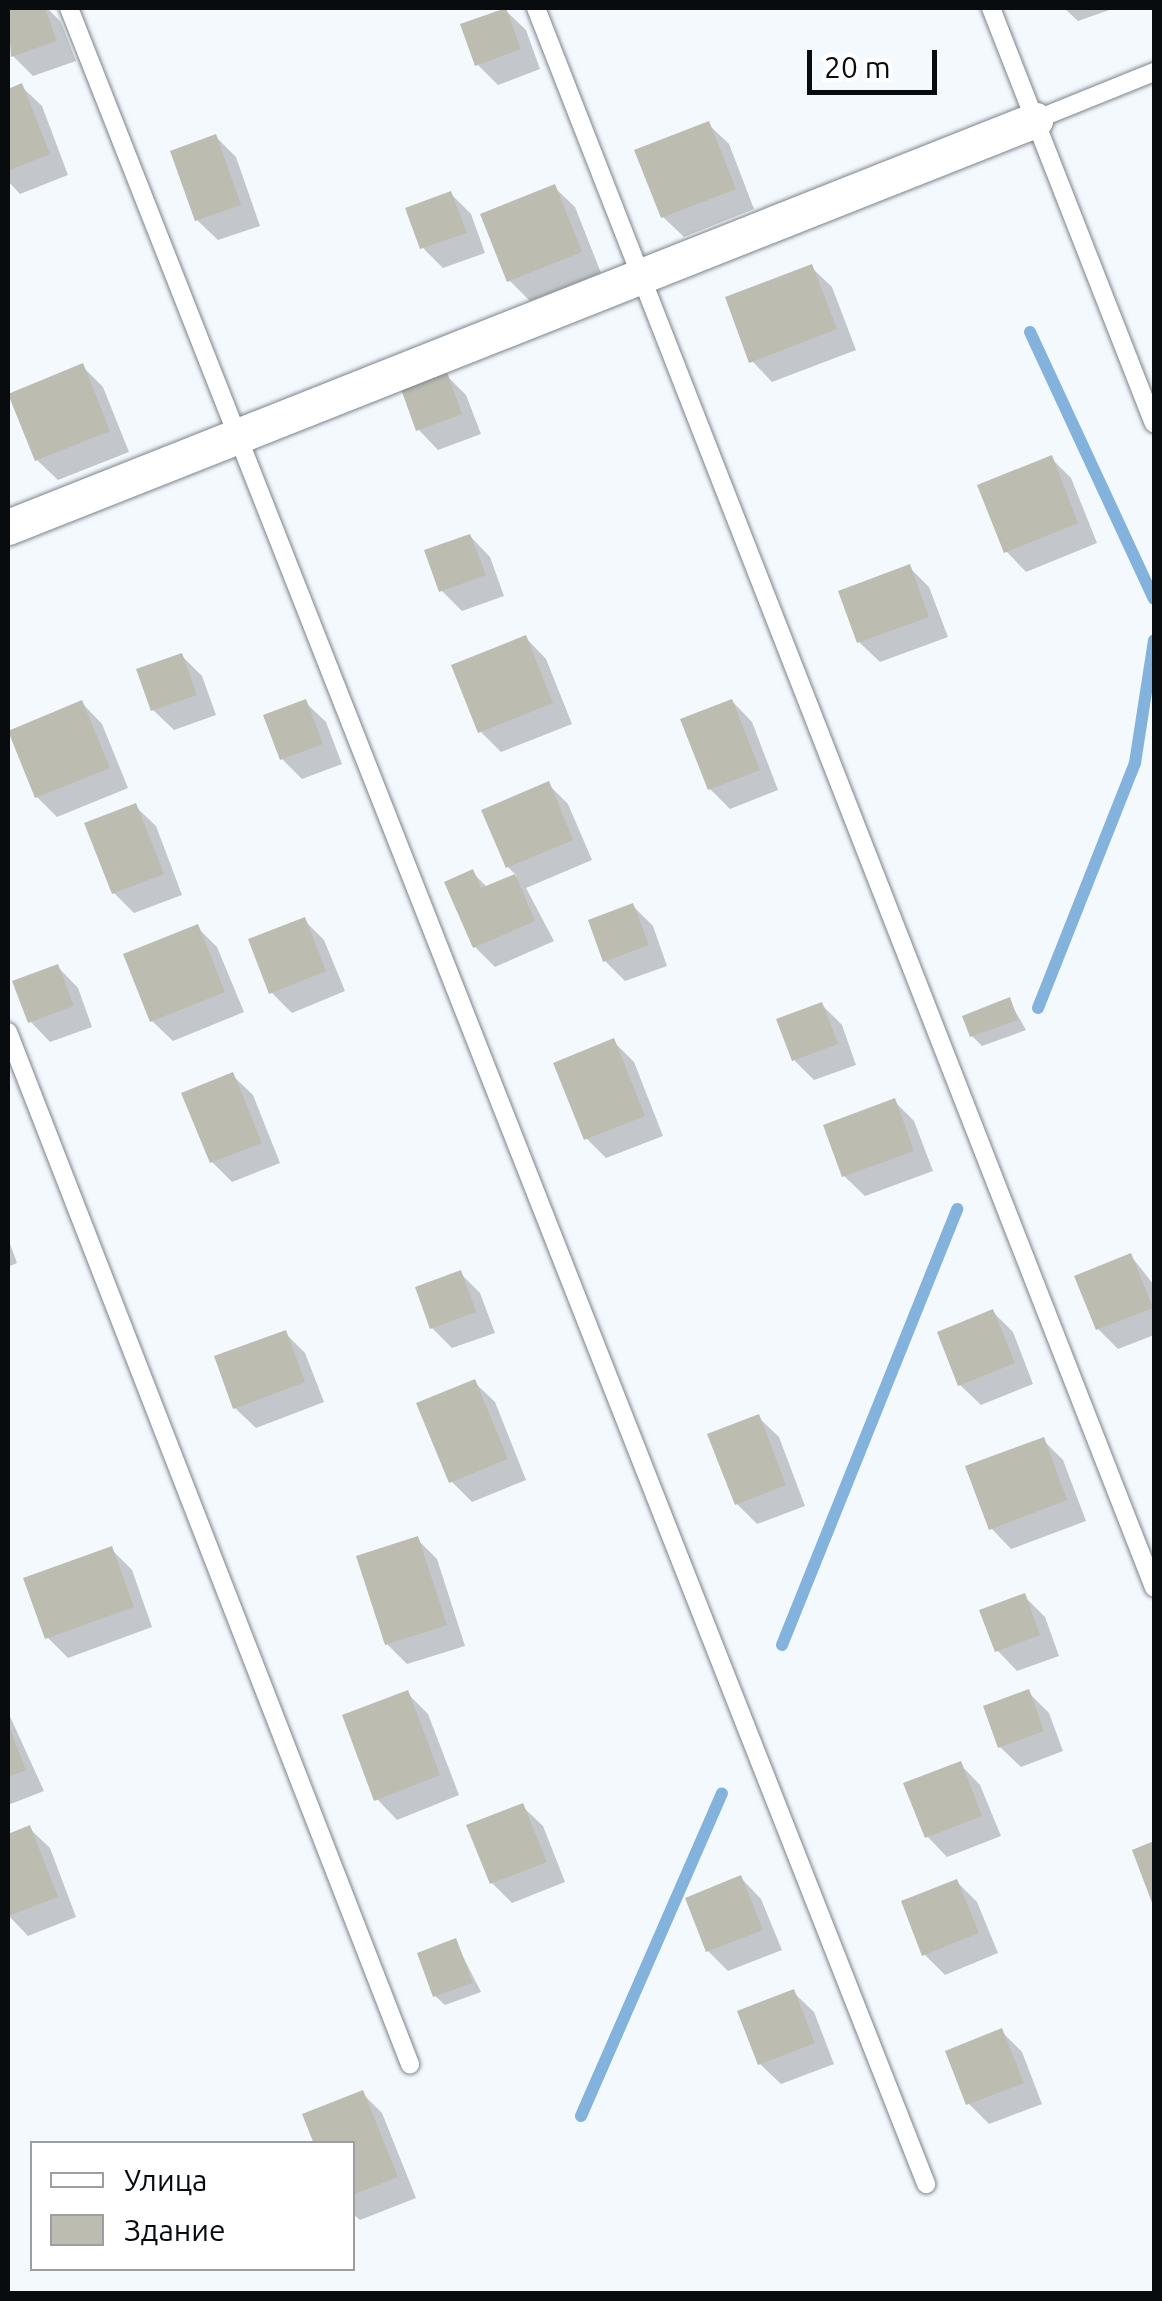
<!DOCTYPE html>
<html>
<head>
<meta charset="utf-8">
<style>
  body { margin:0 }
  #map { position:relative; width:1162px; height:2301px; overflow:hidden; background:#f4f9fe; font-family:Ubuntu,sans-serif }
  div>[style] { position:absolute }
  .shadow>* { inset:0; background:#0003 }
  .stream>* { height:12px; margin:-6px; padding:0 6px; transform-origin:6px; border-radius:6px; background:#83b3dc }
  .building>* { inset:0; background:#bcbcb1 }
  .roads { filter:drop-shadow(0 0 2px #7b838a) drop-shadow(0 0 2px #7b838a) }
  .service>* { height:18px; margin:-9px; padding:0 9px; transform-origin:9px; border-radius:9px; background:#fff }
  .minor>* { height:35px; margin:-17.5px; padding:0 17.5px; transform-origin:17.5px; border-radius:17.5px; background:#fff }
  span { translate:-50% -50%; white-space:nowrap; text-align:center; line-height:1.15; -webkit-text-stroke:9px #fff; paint-order:stroke }
  .frame { position:absolute; inset:0; border:10px solid #090c0f; pointer-events:none }
  .legend { position:absolute; left:30px; top:2141px; width:325px; height:130px; box-sizing:border-box; background:#fff; border:2px solid #9d9e9f; margin:0; padding:12px 18px; list-style:none; font-size:30px; color:#090c0f }
  .legend li { display:flex; align-items:center; gap:20px; height:50px }
  .legend b { width:50px; border:2px solid #9d9e9f }
  .scale { position:absolute; left:807px; top:50px; width:130px; height:45px; box-sizing:border-box; border:5px solid #090c0f; border-top:0; padding-left:12px; font-size:30px; line-height:35px; white-space:nowrap; color:#090c0f; -webkit-text-stroke:8px #fff; paint-order:stroke }
</style>
</head>
<body>
<div id="map">
  <div class="shadow">
    <div style="clip-path:polygon(26px 8px,47px 8px,61px 22px,76px 61px,33px 76px,13px 56px,8px 14px)"></div>
    <div style="clip-path:polygon(1064px 8px,1115px 8px,1078px 21px)"></div>
    <div style="clip-path:polygon(505px 10px,526px 30px,540px 69px,498px 85px,477px 64px)"></div>
    <div style="clip-path:polygon(21px 86px,42px 106px,68px 175px,20px 194px,8px 181px,8px 91px)"></div>
    <div style="clip-path:polygon(708px 124px,729px 144px,754px 209px,684px 237px,663px 217px)"></div>
    <div style="clip-path:polygon(216px 137px,236px 157px,260px 226px,218px 240px,197px 220px)"></div>
    <div style="clip-path:polygon(554px 187px,575px 207px,601px 273px,530px 301px,509px 280px)"></div>
    <div style="clip-path:polygon(451px 194px,471px 214px,485px 253px,443px 268px,423px 248px)"></div>
    <div style="clip-path:polygon(811px 267px,832px 287px,856px 350px,772px 382px,752px 361px)"></div>
    <div style="clip-path:polygon(82px 366px,103px 387px,129px 452px,58px 480px,37px 460px)"></div>
    <div style="clip-path:polygon(446px 375px,466px 395px,481px 434px,438px 450px,418px 429px)"></div>
    <div style="clip-path:polygon(1051px 458px,1071px 478px,1097px 543px,1026px 572px,1006px 551px)"></div>
    <div style="clip-path:polygon(470px 536px,490px 557px,504px 596px,462px 611px,442px 591px)"></div>
    <div style="clip-path:polygon(909px 567px,929px 587px,948px 637px,880px 662px,859px 642px)"></div>
    <div style="clip-path:polygon(526px 638px,546px 659px,572px 724px,501px 752px,480px 731px)"></div>
    <div style="clip-path:polygon(182px 656px,202px 676px,216px 715px,174px 730px,153px 710px)"></div>
    <div style="clip-path:polygon(732px 701px,752px 722px,778px 790px,730px 809px,710px 789px)"></div>
    <div style="clip-path:polygon(305px 702px,326px 722px,342px 764px,302px 779px,282px 759px)"></div>
    <div style="clip-path:polygon(82px 703px,102px 724px,128px 788px,57px 817px,37px 797px)"></div>
    <div style="clip-path:polygon(548px 784px,568px 804px,592px 860px,526px 888px,554px 941px,495px 967px,475px 947px,472px 872px,488px 888px,517px 876px,508px 867px)"></div>
    <div style="clip-path:polygon(135px 806px,156px 826px,182px 895px,134px 913px,114px 893px)"></div>
    <div style="clip-path:polygon(633px 906px,653px 926px,667px 966px,625px 981px,605px 961px)"></div>
    <div style="clip-path:polygon(304px 920px,324px 940px,345px 991px,292px 1013px,271px 992px)"></div>
    <div style="clip-path:polygon(197px 927px,217px 947px,244px 1012px,173px 1041px,152px 1021px)"></div>
    <div style="clip-path:polygon(58px 967px,78px 988px,92px 1027px,50px 1042px,30px 1021px)"></div>
    <div style="clip-path:polygon(1009px 1000px,1026px 1030px,982px 1046px,972px 1036px)"></div>
    <div style="clip-path:polygon(822px 1005px,842px 1025px,856px 1065px,814px 1080px,794px 1060px)"></div>
    <div style="clip-path:polygon(613px 1041px,634px 1062px,663px 1136px,606px 1158px,586px 1138px)"></div>
    <div style="clip-path:polygon(232px 1075px,253px 1095px,280px 1163px,232px 1182px,212px 1162px)"></div>
    <div style="clip-path:polygon(894px 1101px,914px 1121px,933px 1171px,865px 1196px,844px 1176px)"></div>
    <div style="clip-path:polygon(8px 1238px,17px 1263px,8px 1267px)"></div>
    <div style="clip-path:polygon(1131px 1256px,1154px 1285px,1154px 1335px,1118px 1349px,1098px 1329px)"></div>
    <div style="clip-path:polygon(460px 1273px,480px 1293px,495px 1333px,452px 1348px,432px 1328px)"></div>
    <div style="clip-path:polygon(993px 1312px,1013px 1332px,1033px 1384px,981px 1405px,960px 1385px)"></div>
    <div style="clip-path:polygon(285px 1333px,305px 1353px,324px 1402px,256px 1428px,235px 1408px)"></div>
    <div style="clip-path:polygon(474px 1382px,495px 1402px,526px 1480px,472px 1502px,452px 1482px)"></div>
    <div style="clip-path:polygon(758px 1417px,779px 1437px,805px 1506px,757px 1524px,737px 1504px)"></div>
    <div style="clip-path:polygon(1043px 1440px,1063px 1460px,1086px 1521px,1011px 1549px,991px 1528px)"></div>
    <div style="clip-path:polygon(417px 1539px,437px 1559px,465px 1646px,407px 1664px,387px 1644px)"></div>
    <div style="clip-path:polygon(111px 1549px,132px 1570px,152px 1627px,68px 1658px,47px 1637px)"></div>
    <div style="clip-path:polygon(1024px 1596px,1045px 1617px,1059px 1656px,1017px 1671px,997px 1650px)"></div>
    <div style="clip-path:polygon(1028px 1692px,1049px 1713px,1063px 1751px,1021px 1767px,1000px 1747px)"></div>
    <div style="clip-path:polygon(407px 1693px,428px 1714px,459px 1795px,397px 1820px,377px 1799px)"></div>
    <div style="clip-path:polygon(8px 1712px,44px 1791px,8px 1805px)"></div>
    <div style="clip-path:polygon(960px 1764px,980px 1785px,1001px 1836px,947px 1857px,927px 1836px)"></div>
    <div style="clip-path:polygon(522px 1806px,543px 1826px,565px 1882px,512px 1903px,492px 1883px)"></div>
    <div style="clip-path:polygon(29px 1828px,50px 1848px,76px 1917px,28px 1936px,8px 1915px,8px 1836px)"></div>
    <div style="clip-path:polygon(741px 1878px,761px 1899px,782px 1950px,728px 1971px,708px 1951px)"></div>
    <div style="clip-path:polygon(957px 1882px,977px 1902px,998px 1953px,945px 1975px,924px 1954px)"></div>
    <div style="clip-path:polygon(455px 1941px,481px 1992px,445px 2005px,435px 1996px)"></div>
    <div style="clip-path:polygon(793px 1992px,814px 2012px,834px 2064px,781px 2084px,760px 2064px)"></div>
    <div style="clip-path:polygon(1001px 2031px,1022px 2052px,1042px 2104px,989px 2124px,969px 2104px)"></div>
    <div style="clip-path:polygon(362px 2093px,382px 2113px,416px 2198px,360px 2220px,352px 2213px,352px 2144px)"></div>
  </div>
  <div class="stream">
    <div style="left:1030px;top:332px;width:294px;rotate:65.1deg"></div>
    <div style="left:1038px;top:1008px;width:264px;rotate:-68.4deg"></div>
    <div style="left:1135px;top:763px;width:124px;rotate:-81.2deg"></div>
    <div style="left:782px;top:1645px;width:470px;rotate:-68.1deg"></div>
    <div style="left:581px;top:2116px;width:352px;rotate:-66.4deg"></div>
  </div>
  <div class="building">
    <div style="clip-path:polygon(18px 8px,45px 8px,57px 41px,11px 57px,8px 11px)"></div>
    <div style="clip-path:polygon(506px 8px,521px 49px,475px 66px,460px 24px)"></div>
    <div style="clip-path:polygon(22px 83px,50px 154px,8px 171px,8px 89px)"></div>
    <div style="clip-path:polygon(709px 121px,736px 189px,661px 218px,634px 150px)"></div>
    <div style="clip-path:polygon(216px 134px,241px 205px,195px 221px,170px 151px)"></div>
    <div style="clip-path:polygon(555px 184px,582px 252px,507px 282px,480px 214px)"></div>
    <div style="clip-path:polygon(451px 191px,467px 233px,420px 249px,405px 208px)"></div>
    <div style="clip-path:polygon(812px 264px,837px 329px,749px 363px,725px 297px)"></div>
    <div style="clip-path:polygon(83px 363px,110px 431px,35px 461px,8px 394px)"></div>
    <div style="clip-path:polygon(447px 372px,462px 414px,416px 431px,401px 389px)"></div>
    <div style="clip-path:polygon(1052px 455px,1078px 523px,1004px 553px,977px 485px)"></div>
    <div style="clip-path:polygon(470px 534px,486px 575px,439px 592px,424px 550px)"></div>
    <div style="clip-path:polygon(910px 564px,929px 617px,857px 643px,838px 591px)"></div>
    <div style="clip-path:polygon(526px 635px,553px 703px,478px 733px,451px 665px)"></div>
    <div style="clip-path:polygon(182px 653px,197px 695px,151px 711px,136px 669px)"></div>
    <div style="clip-path:polygon(306px 699px,323px 744px,280px 760px,263px 715px)"></div>
    <div style="clip-path:polygon(732px 699px,760px 770px,708px 790px,680px 719px)"></div>
    <div style="clip-path:polygon(82px 700px,110px 768px,35px 798px,8px 731px)"></div>
    <div style="clip-path:polygon(549px 781px,573px 840px,506px 868px,481px 810px)"></div>
    <div style="clip-path:polygon(136px 803px,164px 874px,112px 894px,84px 823px)"></div>
    <div style="clip-path:polygon(473px 869px,481px 888px,515px 874px,535px 921px,473px 948px,444px 882px)"></div>
    <div style="clip-path:polygon(633px 903px,649px 945px,603px 962px,588px 920px)"></div>
    <div style="clip-path:polygon(305px 917px,326px 971px,269px 994px,248px 939px)"></div>
    <div style="clip-path:polygon(198px 924px,225px 992px,150px 1022px,123px 954px)"></div>
    <div style="clip-path:polygon(58px 964px,74px 1006px,28px 1023px,12px 981px)"></div>
    <div style="clip-path:polygon(1010px 997px,1018px 1020px,970px 1037px,962px 1016px)"></div>
    <div style="clip-path:polygon(822px 1002px,838px 1044px,792px 1061px,776px 1019px)"></div>
    <div style="clip-path:polygon(614px 1038px,645px 1116px,584px 1140px,553px 1063px)"></div>
    <div style="clip-path:polygon(233px 1072px,262px 1143px,210px 1163px,181px 1093px)"></div>
    <div style="clip-path:polygon(895px 1098px,914px 1151px,842px 1177px,823px 1125px)"></div>
    <div style="clip-path:polygon(1131px 1253px,1153px 1308px,1096px 1330px,1074px 1276px)"></div>
    <div style="clip-path:polygon(461px 1270px,476px 1312px,430px 1329px,415px 1287px)"></div>
    <div style="clip-path:polygon(993px 1309px,1015px 1363px,958px 1386px,937px 1332px)"></div>
    <div style="clip-path:polygon(286px 1330px,305px 1382px,233px 1409px,214px 1356px)"></div>
    <div style="clip-path:polygon(475px 1379px,508px 1459px,449px 1483px,416px 1403px)"></div>
    <div style="clip-path:polygon(759px 1414px,786px 1485px,735px 1505px,707px 1434px)"></div>
    <div style="clip-path:polygon(1044px 1437px,1067px 1500px,989px 1530px,965px 1466px)"></div>
    <div style="clip-path:polygon(418px 1536px,447px 1625px,385px 1645px,356px 1556px)"></div>
    <div style="clip-path:polygon(112px 1546px,134px 1607px,45px 1639px,23px 1578px)"></div>
    <div style="clip-path:polygon(1025px 1593px,1040px 1635px,995px 1652px,979px 1610px)"></div>
    <div style="clip-path:polygon(1029px 1689px,1044px 1731px,998px 1748px,983px 1706px)"></div>
    <div style="clip-path:polygon(408px 1690px,440px 1775px,374px 1801px,342px 1715px)"></div>
    <div style="clip-path:polygon(8px 1724px,26px 1770px,8px 1777px)"></div>
    <div style="clip-path:polygon(961px 1761px,982px 1816px,925px 1838px,903px 1783px)"></div>
    <div style="clip-path:polygon(523px 1803px,547px 1862px,490px 1884px,466px 1825px)"></div>
    <div style="clip-path:polygon(30px 1825px,58px 1897px,8px 1916px,8px 1834px)"></div>
    <div style="clip-path:polygon(1154px 1841px,1154px 1908px,1132px 1850px)"></div>
    <div style="clip-path:polygon(741px 1875px,763px 1930px,706px 1952px,685px 1898px)"></div>
    <div style="clip-path:polygon(957px 1879px,979px 1933px,922px 1956px,901px 1901px)"></div>
    <div style="clip-path:polygon(456px 1938px,473px 1983px,433px 1997px,417px 1953px)"></div>
    <div style="clip-path:polygon(794px 1989px,815px 2043px,758px 2065px,737px 2011px)"></div>
    <div style="clip-path:polygon(1002px 2028px,1024px 2083px,966px 2105px,945px 2051px)"></div>
    <div style="clip-path:polygon(363px 2090px,398px 2177px,352px 2195px,352px 2144px,314px 2144px,302px 2114px)"></div>
  </div>
  <div class="roads">
    <div class="service">
      <div style="left:69px;top:8px;width:2339px;rotate:68.5deg"></div>
      <div style="left:536px;top:8px;width:1696px;rotate:68.63deg"></div>
      <div style="left:991px;top:8px;width:446px;rotate:68.6deg"></div>
      <div style="left:1035px;top:120px;width:128px;rotate:-22deg"></div>
      <div style="left:8px;top:1032px;width:1108px;rotate:68.72deg"></div>
    </div>
    <div class="minor">
      <div style="left:8px;top:527px;width:1105px;rotate:-21.62deg"></div>
    </div>
  </div>
  <div class="frame"></div>
  <ul class="legend">
  <li><b style="height:12px;background:#fff"></b>Улица</li>
  <li><b style="height:28px;background:#bcbcb1"></b>Здание</li>
  </ul>
  <div class="scale">20 m</div>
</div>
</body>
</html>
